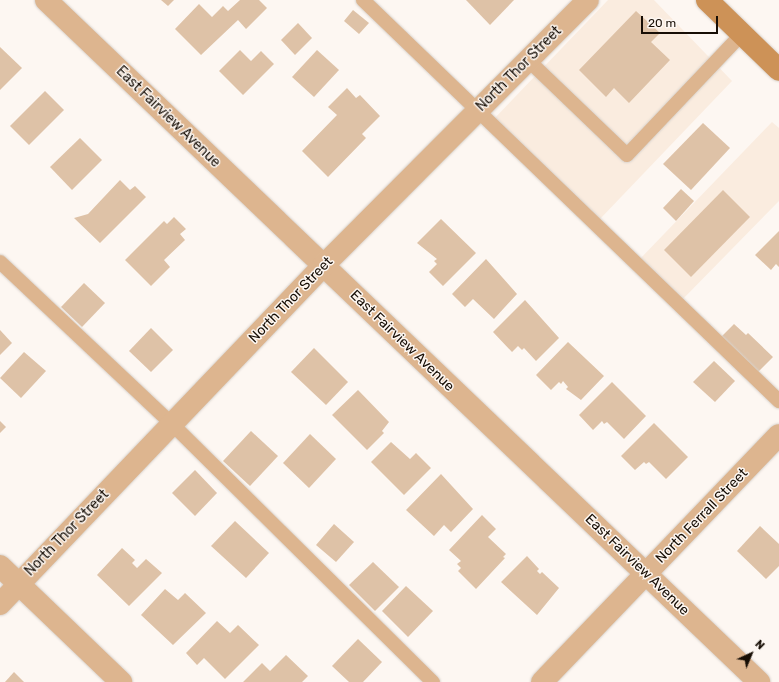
<!DOCTYPE html>
<html>
<head>
<meta charset="utf-8">
<style>
  body { margin:0 }
  #map { position:relative; width:779px; height:682px; overflow:hidden; background:#fdf7f2; font-family:Rubik,sans-serif }
  div>[style] { position:absolute }
  .built>* { inset:0; background:#faecdf }
  .building>* { inset:0; background:#dec2a7 }
  .roads { filter:drop-shadow(0 0 1px #d8d2cc) drop-shadow(0 0 1px #d8d2cc) }
  .lane>* { height:14px; margin:-7px; padding:0 7px; transform-origin:7px; border-radius:7px; background:#ddb58f }
  .street>* { height:22px; margin:-11px; padding:0 11px; transform-origin:11px; border-radius:11px; background:#ddb58f }
  .secondary>* { height:22px; margin:-11px; padding:0 11px; transform-origin:11px; border-radius:11px; background:#cd9257 }
  span { translate:-50% -50%; white-space:nowrap; text-align:center; line-height:1.15; -webkit-text-stroke:3px #fdf7f2; paint-order:stroke }
  .street-label { font-size:14px; color:#170e05 }
  .north { position:absolute; left:731px; top:634px; width:40px; height:40px; -webkit-text-stroke:3px #fdf7f2; paint-order:stroke; rotate:44deg; font-size:11px; font-weight:700; line-height:16px; text-align:center; color:#170e05 }
  .north::after { content:''; display:block; margin:auto; width:14px; height:18px; background:#170e05; clip-path:polygon(50% 0,100% 100%,50% 72%,0 100%) }
  .scale { position:absolute; left:641px; top:16px; width:77px; height:18px; box-sizing:border-box; border:2px solid #170e05; border-top:0; padding-left:5px; font-size:12px; line-height:14px; white-space:nowrap; color:#170e05; -webkit-text-stroke:3px #fdf7f2; paint-order:stroke }
</style>
</head>
<body>
<div id="map">
  <div class="built">
    <div style="clip-path:polygon(608px 0,654px 0,732px 81px,600px 219px,492px 121px)"></div>
    <div style="clip-path:polygon(772px 122px,779px 128px,779px 201px,680px 302px,638px 261px)"></div>
  </div>
  <div class="building">
    <div style="clip-path:polygon(161px 0,174px 0,168px 6px)"></div>
    <div style="clip-path:polygon(240px 0,259px 0,267px 8px,246px 29px,238px 20px,201px 55px,175px 29px,199px 4px,212px 17px,223px 6px,228px 11px)"></div>
    <div style="clip-path:polygon(466px 0,514px 0,490px 25px)"></div>
    <div style="clip-path:polygon(353px 10px,369px 23px,359px 34px,344px 21px)"></div>
    <div style="clip-path:polygon(636px 11px,660px 33px,651px 42px,670px 60px,629px 103px,614px 88px,606px 97px,579px 70px)"></div>
    <div style="clip-path:polygon(298px 23px,312px 38px,295px 55px,281px 40px)"></div>
    <div style="clip-path:polygon(0 47px,22px 68px,0 90px)"></div>
    <div style="clip-path:polygon(240px 50px,251px 61px,261px 51px,274px 64px,243px 95px,219px 71px)"></div>
    <div style="clip-path:polygon(317px 50px,339px 70px,314px 97px,292px 77px)"></div>
    <div style="clip-path:polygon(347px 88px,356px 98px,360px 95px,380px 116px,362px 134px,366px 138px,328px 177px,302px 151px,337px 115px,328px 107px)"></div>
    <div style="clip-path:polygon(45px 91px,64px 110px,29px 145px,10px 126px)"></div>
    <div style="clip-path:polygon(703px 123px,730px 148px,691px 190px,663px 164px)"></div>
    <div style="clip-path:polygon(80px 138px,102px 160px,72px 190px,50px 167px)"></div>
    <div style="clip-path:polygon(120px 180px,130px 190px,135px 186px,146px 197px,100px 243px,74px 218px,88px 214px)"></div>
    <div style="clip-path:polygon(681px 189px,694px 201px,676px 221px,663px 208px)"></div>
    <div style="clip-path:polygon(723px 190px,750px 217px,691px 277px,664px 250px)"></div>
    <div style="clip-path:polygon(174px 217px,186px 229px,180px 234px,185px 240px,164px 260px,170px 267px,151px 286px,125px 260px,164px 221px,167px 224px)"></div>
    <div style="clip-path:polygon(441px 219px,476px 253px,443px 286px,429px 272px,437px 264px,434px 261px,437px 259px,417px 243px)"></div>
    <div style="clip-path:polygon(779px 231px,779px 267px,776px 264px,771px 270px,755px 255px)"></div>
    <div style="clip-path:polygon(486px 259px,517px 294px,494px 319px,473px 299px,465px 307px,452px 294px)"></div>
    <div style="clip-path:polygon(84px 283px,105px 303px,82px 327px,61px 307px)"></div>
    <div style="clip-path:polygon(525px 300px,559px 338px,536px 361px,524px 348px,522px 350px,518px 346px,512px 352px,493px 332px)"></div>
    <div style="clip-path:polygon(734px 324px,746px 335px,748px 333px,773px 357px,757px 373px,721px 337px)"></div>
    <div style="clip-path:polygon(151px 328px,173px 350px,151px 372px,129px 351px)"></div>
    <div style="clip-path:polygon(0 330px,12px 343px,0 355px)"></div>
    <div style="clip-path:polygon(568px 342px,604px 376px,581px 400px,566px 389px,568px 387px,563px 381px,561px 384px,559px 382px,551px 390px,536px 375px)"></div>
    <div style="clip-path:polygon(314px 348px,348px 382px,326px 405px,291px 372px)"></div>
    <div style="clip-path:polygon(24px 352px,46px 371px,21px 398px,0 378px)"></div>
    <div style="clip-path:polygon(714px 361px,735px 381px,715px 402px,693px 382px)"></div>
    <div style="clip-path:polygon(612px 382px,646px 416px,624px 439px,607px 422px,604px 424px,602px 421px,593px 430px,579px 415px)"></div>
    <div style="clip-path:polygon(358px 390px,389px 422px,382px 431px,384px 433px,367px 450px,332px 415px)"></div>
    <div style="clip-path:polygon(0 421px,6px 427px,0 433px)"></div>
    <div style="clip-path:polygon(654px 423px,688px 457px,666px 479px,649px 462px,646px 464px,644px 462px,635px 470px,621px 456px)"></div>
    <div style="clip-path:polygon(251px 431px,278px 456px,250px 486px,223px 461px)"></div>
    <div style="clip-path:polygon(310px 434px,336px 459px,309px 488px,283px 463px)"></div>
    <div style="clip-path:polygon(391px 442px,410px 459px,416px 453px,431px 468px,404px 495px,371px 462px)"></div>
    <div style="clip-path:polygon(195px 470px,217px 493px,195px 516px,172px 493px)"></div>
    <div style="clip-path:polygon(441px 474px,473px 509px,451px 532px,444px 525px,434px 536px,406px 510px)"></div>
    <div style="clip-path:polygon(482px 515px,496px 529px,488px 537px,506px 554px,503px 557px,505px 558px,476px 589px,458px 571px,461px 568px,457px 564px,461px 561px,449px 550px)"></div>
    <div style="clip-path:polygon(235px 521px,269px 553px,246px 578px,211px 546px)"></div>
    <div style="clip-path:polygon(334px 524px,354px 542px,336px 562px,316px 545px)"></div>
    <div style="clip-path:polygon(760px 526px,779px 544px,779px 566px,766px 579px,737px 551px)"></div>
    <div style="clip-path:polygon(122px 548px,135px 560px,132px 563px,137px 568px,146px 559px,162px 573px,129px 606px,97px 575px)"></div>
    <div style="clip-path:polygon(527px 556px,539px 569px,537px 571px,540px 574px,542px 572px,559px 588px,537px 615px,501px 582px)"></div>
    <div style="clip-path:polygon(373px 562px,399px 587px,375px 611px,349px 585px)"></div>
    <div style="clip-path:polygon(406px 586px,433px 611px,408px 637px,382px 611px)"></div>
    <div style="clip-path:polygon(165px 589px,178px 600px,185px 593px,206px 613px,173px 645px,141px 615px)"></div>
    <div style="clip-path:polygon(217px 621px,230px 633px,238px 625px,259px 645px,225px 679px,204px 658px,197px 665px,186px 653px)"></div>
    <div style="clip-path:polygon(358px 639px,382px 662px,363px 682px,349px 682px,332px 666px)"></div>
    <div style="clip-path:polygon(286px 655px,308px 676px,302px 682px,243px 682px,262px 663px,270px 671px)"></div>
    <div style="clip-path:polygon(14px 672px,24px 682px,5px 682px)"></div>
  </div>
  <div class="roads">
    <div class="lane">
      <div style="left:363px;top:0;width:578px;rotate:43.95deg"></div>
      <div style="left:528px;top:60px;width:137px;rotate:43.8deg"></div>
      <div style="left:627px;top:155px;width:167px;rotate:-46.5deg"></div>
      <div style="left:0;top:262px;width:236px;rotate:43.3deg"></div>
      <div style="left:172px;top:424px;width:367px;rotate:44.7deg"></div>
    </div>
    <div class="street">
      <div style="left:46px;top:0;width:987px;rotate:43.73deg"></div>
      <div style="left:0;top:566px;width:168px;rotate:43.8deg"></div>
      <div style="left:0;top:604px;width:468px;rotate:-46.3deg"></div>
      <div style="left:323px;top:266px;width:375px;rotate:-45.1deg"></div>
      <div style="left:542px;top:682px;width:342px;rotate:-46.2deg"></div>
    </div>
    <div class="secondary">
      <div style="left:707px;top:0;width:100px;rotate:44.2deg"></div>
    </div>
  </div>
  <div class="street-label">
    <span style="left:519px;top:69px;rotate:-45deg">North Thor Street</span>
    <span style="left:168px;top:117px;rotate:44deg">East Fairview Avenue</span>
    <span style="left:291px;top:300px;rotate:-46deg">North Thor Street</span>
    <span style="left:402px;top:341px;rotate:44deg">East Fairview Avenue</span>
    <span style="left:702px;top:516px;rotate:-46deg">North Ferrall Street</span>
    <span style="left:67px;top:533px;rotate:-46deg">North Thor Street</span>
    <span style="left:637px;top:565px;rotate:44deg">East Fairview Avenue</span>
  </div>
  <div class="north">N</div>
  <div class="scale">20 m</div>
</div>
</body>
</html>
